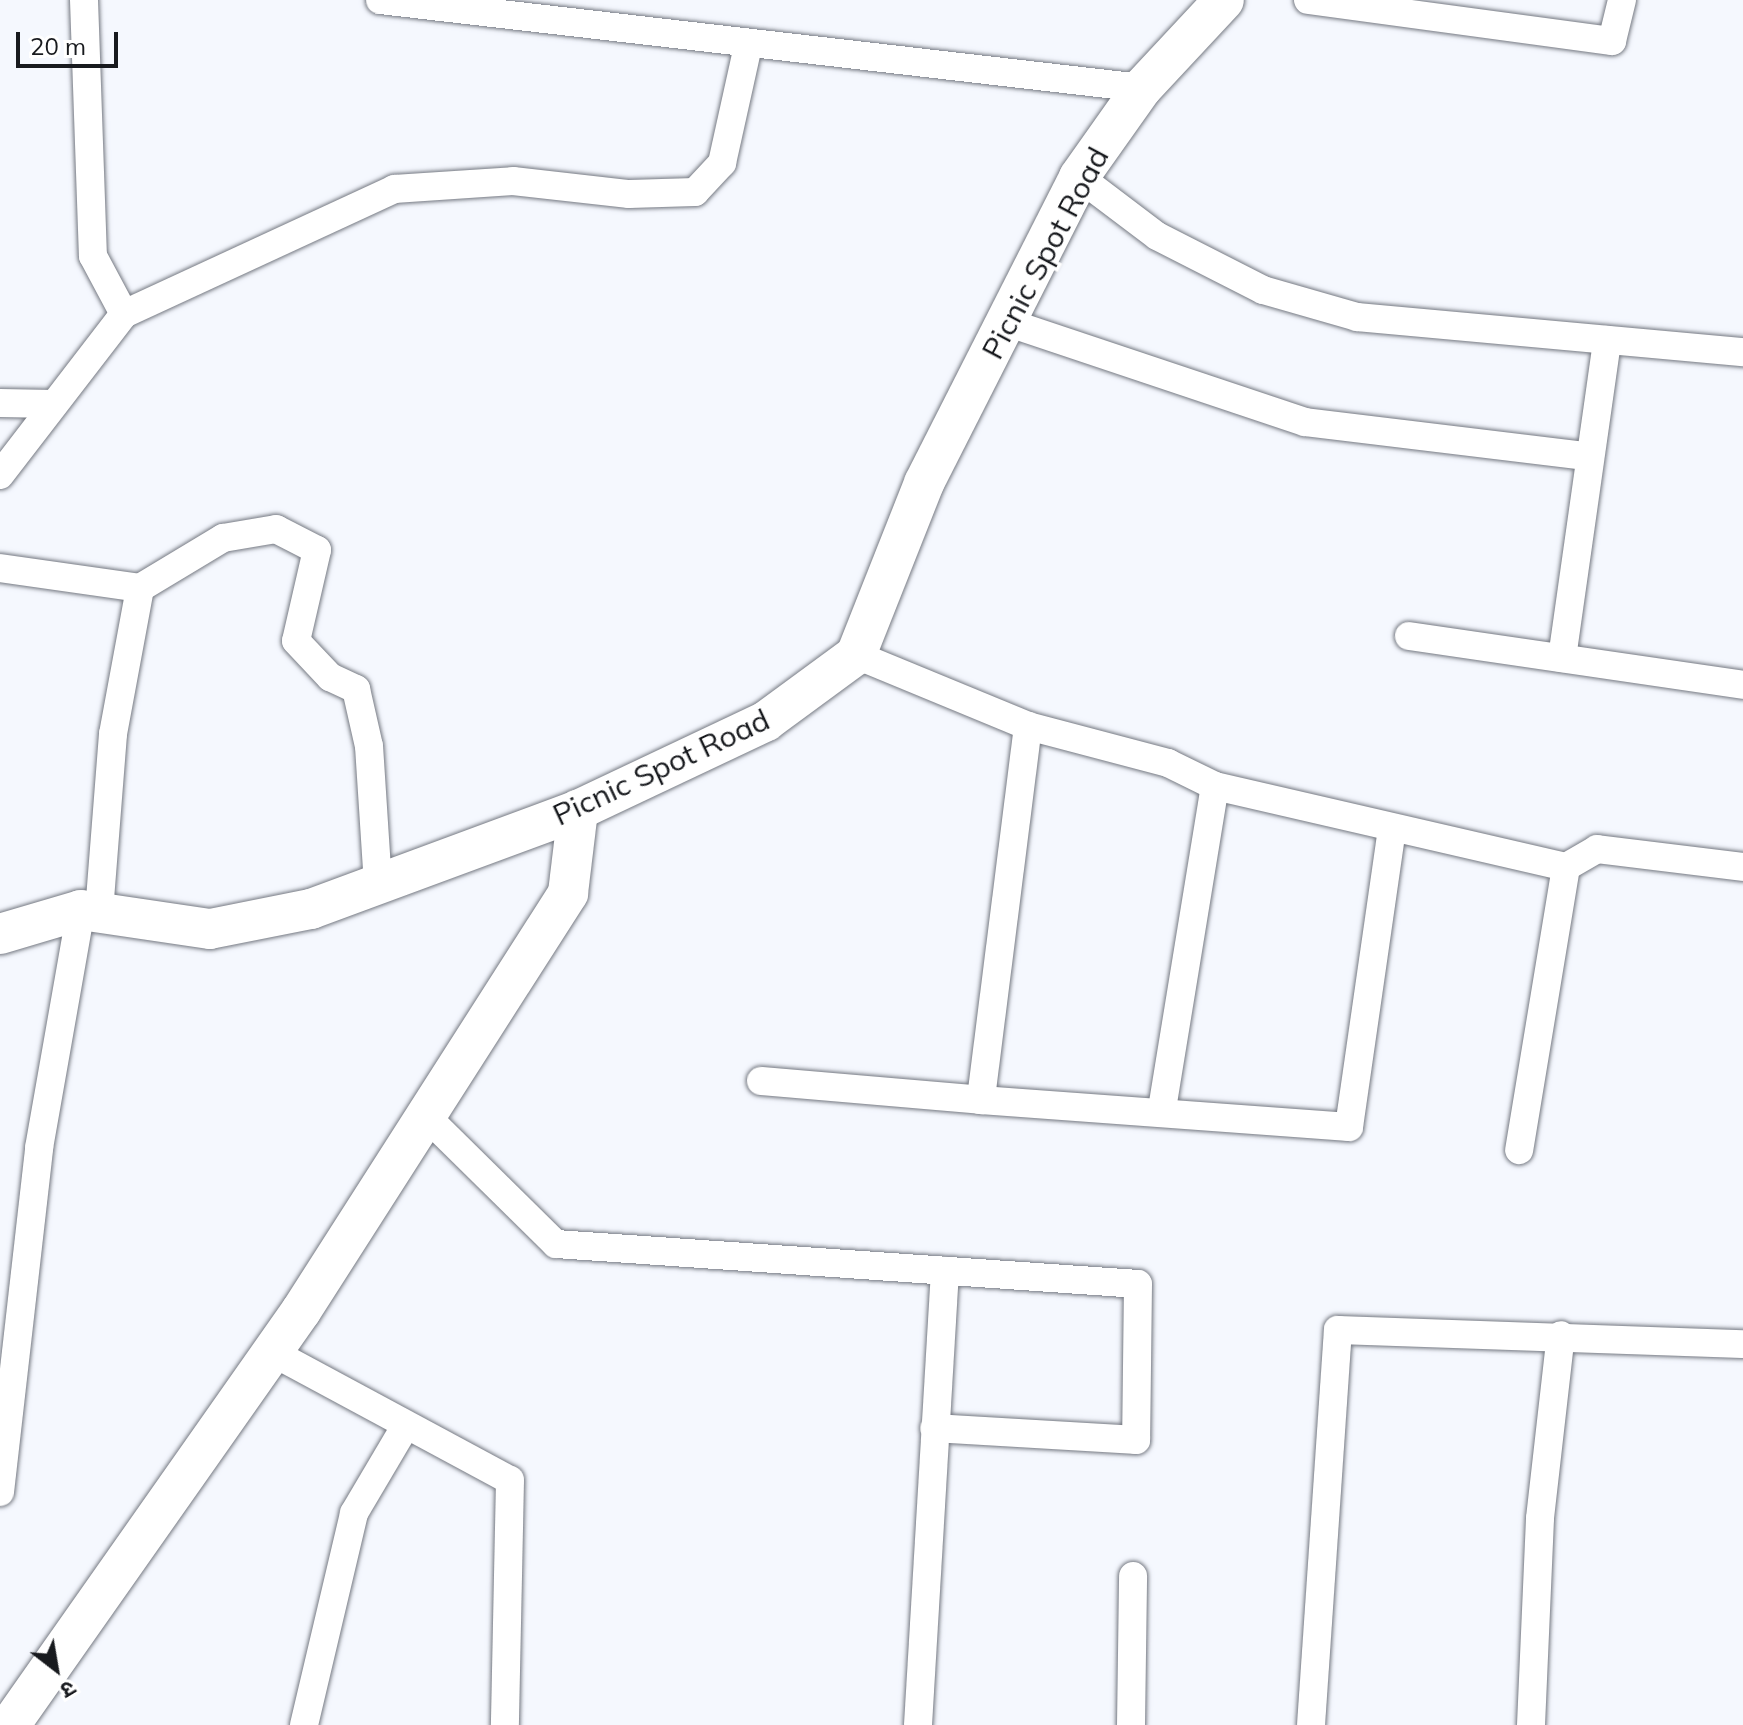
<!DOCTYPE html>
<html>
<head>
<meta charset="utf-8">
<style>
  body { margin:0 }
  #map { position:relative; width:1743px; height:1725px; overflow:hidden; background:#f5f8fe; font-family:Mulish,"Noto Sans Devanagari",sans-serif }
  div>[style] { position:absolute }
  .roads { filter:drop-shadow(0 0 2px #757982) drop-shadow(0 0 2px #757982) }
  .street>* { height:28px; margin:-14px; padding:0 14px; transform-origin:14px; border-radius:14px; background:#fff }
  .secondary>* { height:40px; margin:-20px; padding:0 20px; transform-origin:20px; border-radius:20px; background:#fff }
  span { translate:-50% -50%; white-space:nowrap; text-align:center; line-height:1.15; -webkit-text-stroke:7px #fff; paint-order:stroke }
  .street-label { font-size:30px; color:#181a1e }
  .north { position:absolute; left:16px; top:1629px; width:80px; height:80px; -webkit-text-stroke:6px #fff; paint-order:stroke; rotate:149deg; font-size:22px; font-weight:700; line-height:32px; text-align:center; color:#181a1e }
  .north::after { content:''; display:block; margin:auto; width:28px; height:36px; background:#181a1e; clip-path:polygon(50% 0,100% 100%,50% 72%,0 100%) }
  .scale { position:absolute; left:16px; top:32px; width:102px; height:36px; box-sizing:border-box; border:4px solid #181a1e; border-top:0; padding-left:10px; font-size:24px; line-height:28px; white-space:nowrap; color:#181a1e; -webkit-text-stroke:6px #fff; paint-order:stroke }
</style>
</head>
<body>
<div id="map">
  <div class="roads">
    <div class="street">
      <div style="left:84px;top:0;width:256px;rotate:88deg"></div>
      <div style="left:93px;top:256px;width:66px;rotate:61.9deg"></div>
      <div style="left:380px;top:0;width:767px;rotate:6.59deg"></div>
      <div style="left:1308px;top:0;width:307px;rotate:7.7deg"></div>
      <div style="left:1612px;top:41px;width:42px;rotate:-76.3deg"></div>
      <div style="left:1079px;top:177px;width:98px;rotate:37.1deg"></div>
      <div style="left:1157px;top:236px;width:119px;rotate:27deg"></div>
      <div style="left:1263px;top:290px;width:98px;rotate:16deg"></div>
      <div style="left:1357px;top:317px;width:388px;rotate:5.2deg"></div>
      <div style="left:1006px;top:322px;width:315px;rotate:18.5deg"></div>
      <div style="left:1305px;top:422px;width:284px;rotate:6.9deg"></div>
      <div style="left:0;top:403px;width:54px;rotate:1.1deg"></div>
      <div style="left:0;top:475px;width:203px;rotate:-52.4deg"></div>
      <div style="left:124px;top:314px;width:298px;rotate:-24.8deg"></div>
      <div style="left:394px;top:189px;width:119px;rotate:-3.8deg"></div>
      <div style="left:513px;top:181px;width:117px;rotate:6.4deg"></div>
      <div style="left:629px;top:194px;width:66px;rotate:-1.7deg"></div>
      <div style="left:695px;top:192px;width:40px;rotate:-47deg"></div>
      <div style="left:722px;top:163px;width:120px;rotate:-77.5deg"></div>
      <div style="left:0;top:568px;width:141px;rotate:8.1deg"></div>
      <div style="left:1409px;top:636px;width:338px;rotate:8.3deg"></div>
      <div style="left:856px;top:655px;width:186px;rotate:22.4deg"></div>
      <div style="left:1028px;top:726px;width:145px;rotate:14.8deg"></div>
      <div style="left:1168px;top:763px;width:52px;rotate:26.1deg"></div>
      <div style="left:1215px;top:786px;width:360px;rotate:13deg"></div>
      <div style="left:1566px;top:867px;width:287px;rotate:99.4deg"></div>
      <div style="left:1562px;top:658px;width:321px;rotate:-81.9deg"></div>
      <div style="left:1028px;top:726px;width:377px;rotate:97.2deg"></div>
      <div style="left:981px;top:1100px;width:369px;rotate:4.2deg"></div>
      <div style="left:1349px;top:1127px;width:301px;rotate:-81.8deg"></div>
      <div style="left:1566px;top:867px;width:36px;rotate:-30deg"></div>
      <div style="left:1597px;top:849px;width:147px;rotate:7deg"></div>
      <div style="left:99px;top:912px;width:179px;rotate:-85.5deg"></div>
      <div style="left:113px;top:734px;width:148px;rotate:-79.5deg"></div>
      <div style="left:140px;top:588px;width:97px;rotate:-31.1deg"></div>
      <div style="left:223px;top:538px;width:54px;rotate:-9.6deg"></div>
      <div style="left:276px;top:529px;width:46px;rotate:27.1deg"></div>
      <div style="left:317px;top:550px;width:93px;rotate:103deg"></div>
      <div style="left:296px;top:641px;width:50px;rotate:46.6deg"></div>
      <div style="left:330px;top:677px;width:29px;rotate:25deg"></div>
      <div style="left:356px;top:689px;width:58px;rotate:77.2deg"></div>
      <div style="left:369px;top:746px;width:138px;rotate:86.3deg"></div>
      <div style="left:761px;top:1081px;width:221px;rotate:4.9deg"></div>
      <div style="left:1162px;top:1109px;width:327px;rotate:-80.7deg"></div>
      <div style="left:426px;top:1116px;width:182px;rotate:44.6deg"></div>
      <div style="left:556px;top:1244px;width:583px;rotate:3.93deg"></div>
      <div style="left:1138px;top:1284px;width:156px;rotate:90.7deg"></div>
      <div style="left:1136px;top:1440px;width:202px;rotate:-176.6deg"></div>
      <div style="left:270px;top:1351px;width:272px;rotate:28.3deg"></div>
      <div style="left:510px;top:1480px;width:245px;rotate:91.2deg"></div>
      <div style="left:0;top:1492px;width:346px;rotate:-83.5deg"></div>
      <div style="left:39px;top:1148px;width:242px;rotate:-80deg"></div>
      <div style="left:304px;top:1725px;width:218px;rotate:-76.7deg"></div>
      <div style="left:354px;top:1513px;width:102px;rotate:-59.4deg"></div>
      <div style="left:918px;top:1725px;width:455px;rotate:-86.6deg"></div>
      <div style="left:1131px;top:1725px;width:149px;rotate:-89.2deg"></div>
      <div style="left:1311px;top:1725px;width:396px;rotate:-86.1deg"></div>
      <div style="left:1338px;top:1330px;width:405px;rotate:2deg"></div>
      <div style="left:1531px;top:1725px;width:207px;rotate:-87.5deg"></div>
      <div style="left:1540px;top:1518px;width:184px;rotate:-83.5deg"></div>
    </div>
    <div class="secondary">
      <div style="left:0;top:934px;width:84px;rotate:-16.5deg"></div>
      <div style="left:81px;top:910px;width:130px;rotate:8.4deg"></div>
      <div style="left:210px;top:929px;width:103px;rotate:-11.2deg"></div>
      <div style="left:311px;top:909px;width:285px;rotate:-20.3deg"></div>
      <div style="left:578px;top:810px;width:208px;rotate:-25.3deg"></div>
      <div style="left:766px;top:721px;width:112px;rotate:-36.3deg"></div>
      <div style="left:856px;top:655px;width:185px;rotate:-68.4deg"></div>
      <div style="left:924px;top:483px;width:343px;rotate:-63.1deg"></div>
      <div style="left:1079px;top:177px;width:109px;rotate:-54.7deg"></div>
      <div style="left:1142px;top:88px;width:120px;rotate:-47deg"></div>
      <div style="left:10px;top:1725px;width:506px;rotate:-54.9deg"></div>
      <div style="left:301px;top:1311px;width:496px;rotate:-57.4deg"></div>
      <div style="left:568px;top:893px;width:84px;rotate:-83.1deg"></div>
    </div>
  </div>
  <div class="street-label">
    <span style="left:1045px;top:253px;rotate:-62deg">Picnic Spot Road</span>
    <span style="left:661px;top:767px;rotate:-25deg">Picnic Spot Road</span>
  </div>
  <div class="north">उ</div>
  <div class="scale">20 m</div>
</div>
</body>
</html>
